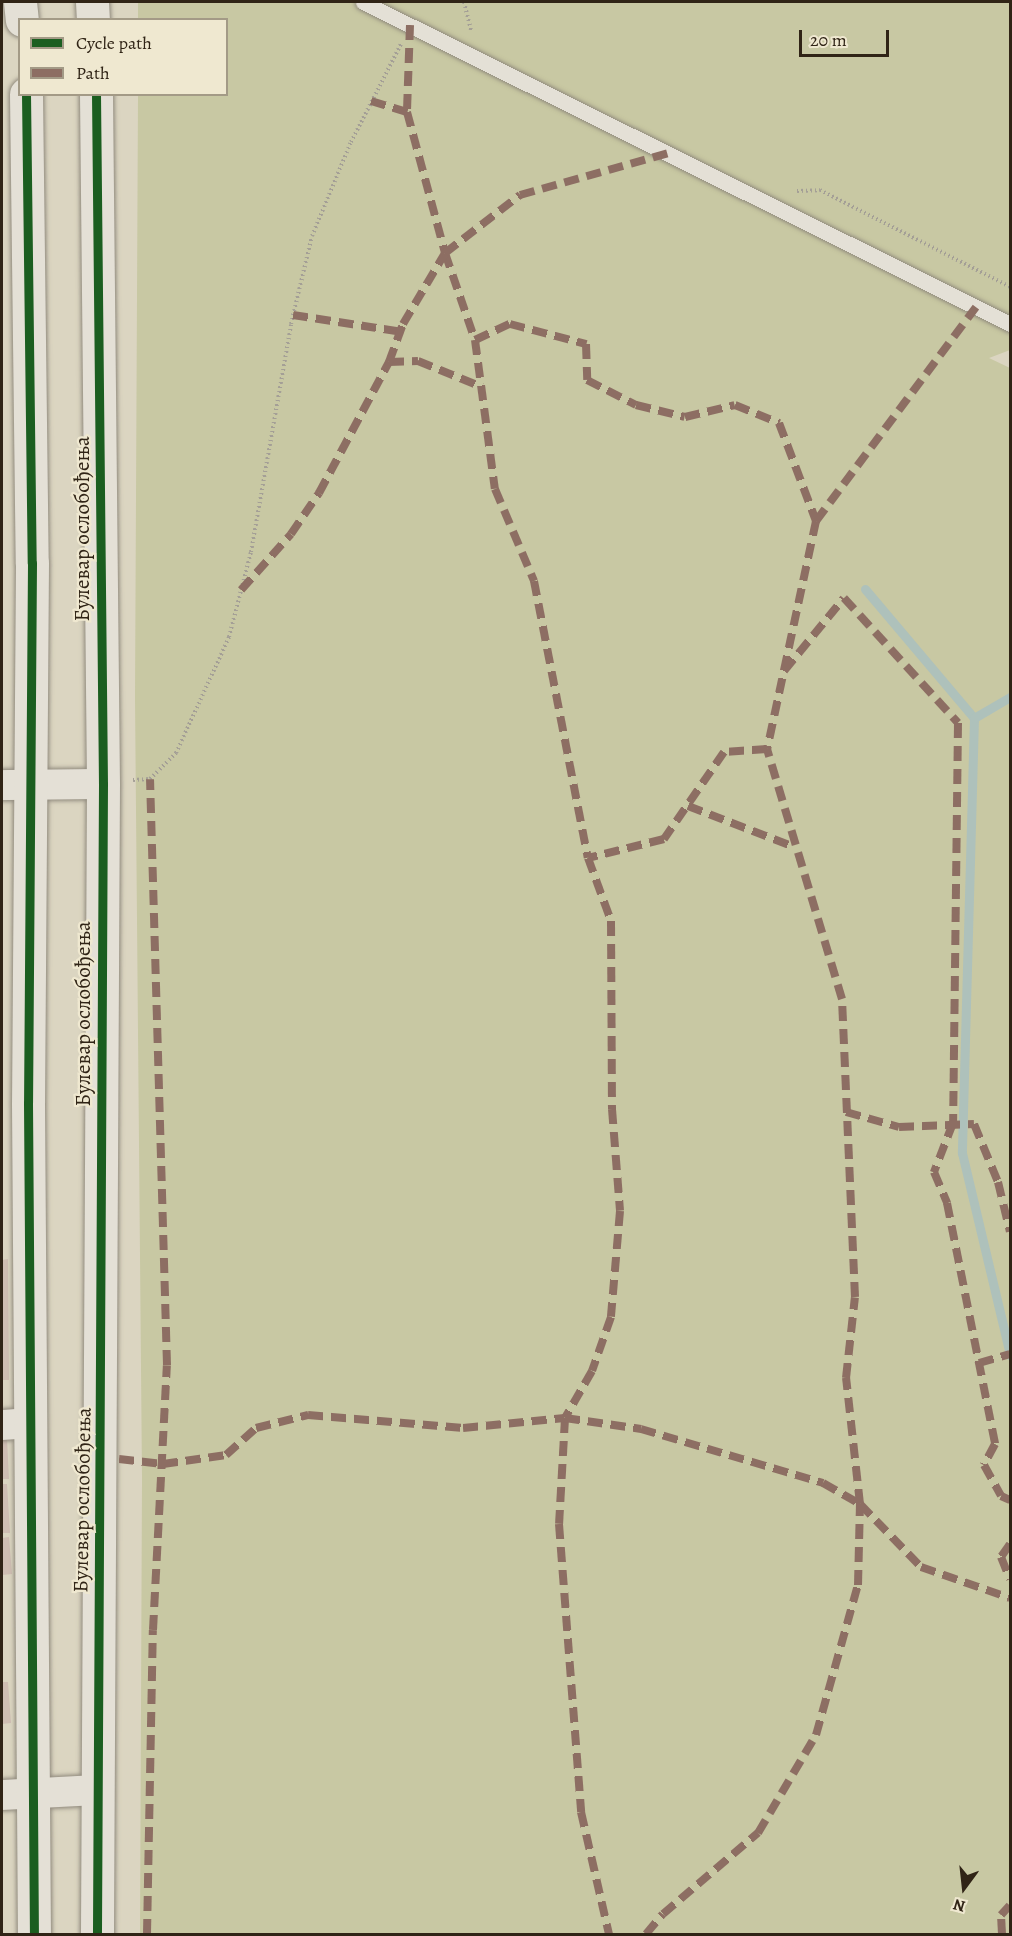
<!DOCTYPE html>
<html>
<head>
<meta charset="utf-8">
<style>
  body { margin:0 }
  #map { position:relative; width:1012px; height:1936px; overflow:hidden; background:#dbd5c1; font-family:Alegreya,serif }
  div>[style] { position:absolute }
  .green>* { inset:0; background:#c8c8a3 }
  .stream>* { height:9px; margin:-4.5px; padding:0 4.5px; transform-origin:4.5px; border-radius:4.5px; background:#aec1bb }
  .building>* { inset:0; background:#cfbeb3 }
  .path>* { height:4px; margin-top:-2px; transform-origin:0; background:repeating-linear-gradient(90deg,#a49f96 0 1.5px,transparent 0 4.5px) }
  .roads { filter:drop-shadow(0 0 2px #918b7e) drop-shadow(0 0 2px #918b7e) }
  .service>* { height:15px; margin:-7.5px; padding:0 7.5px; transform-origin:7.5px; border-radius:7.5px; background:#e4e0d6 }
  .minor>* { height:30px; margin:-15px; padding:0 15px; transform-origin:15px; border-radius:15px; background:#e4e0d6 }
  .secondary>* { height:33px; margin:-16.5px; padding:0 16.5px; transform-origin:16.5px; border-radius:16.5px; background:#e4e0d6 }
  .quiet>* { height:8px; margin-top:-4px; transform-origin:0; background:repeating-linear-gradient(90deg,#8d6e63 0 15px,transparent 0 23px) }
  .cycleway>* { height:9px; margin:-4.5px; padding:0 4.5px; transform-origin:4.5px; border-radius:4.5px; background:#1b5e20 }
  span { translate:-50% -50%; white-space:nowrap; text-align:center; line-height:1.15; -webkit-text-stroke:4.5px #efe8d0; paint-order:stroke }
  .street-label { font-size:21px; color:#302416 }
  .frame { position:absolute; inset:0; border:3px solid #302416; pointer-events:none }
  .legend { position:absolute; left:18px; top:18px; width:210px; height:78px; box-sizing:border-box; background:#efe8d0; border:2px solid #a39a86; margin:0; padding:8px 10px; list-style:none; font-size:18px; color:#302416 }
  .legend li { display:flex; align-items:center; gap:12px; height:30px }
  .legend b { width:30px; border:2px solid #a39a86 }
  .north { position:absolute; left:934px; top:1858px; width:60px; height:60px; -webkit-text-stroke:4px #efe8d0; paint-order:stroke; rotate:195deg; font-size:16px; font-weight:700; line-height:24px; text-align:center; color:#302416 }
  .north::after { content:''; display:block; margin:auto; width:21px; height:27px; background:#302416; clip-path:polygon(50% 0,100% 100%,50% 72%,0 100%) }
  .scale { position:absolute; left:799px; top:30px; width:90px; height:27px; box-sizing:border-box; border:3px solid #302416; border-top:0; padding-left:8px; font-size:18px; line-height:21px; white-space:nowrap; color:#302416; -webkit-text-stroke:4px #efe8d0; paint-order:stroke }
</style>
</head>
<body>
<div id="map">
  <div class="green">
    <div style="clip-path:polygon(138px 2px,1010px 2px,1010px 350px,989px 358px,1010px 368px,1010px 1934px,140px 1934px,142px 1479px,135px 698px,138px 95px,226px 94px,226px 20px,138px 19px)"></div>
  </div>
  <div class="stream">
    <div style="left:865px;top:589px;width:169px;rotate:49.8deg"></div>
    <div style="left:974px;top:718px;width:435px;rotate:91.6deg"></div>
    <div style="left:962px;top:1153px;width:208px;rotate:76.6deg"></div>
    <div style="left:974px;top:718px;width:42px;rotate:-30.3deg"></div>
  </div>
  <div class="building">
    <div style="clip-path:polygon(8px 1259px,9px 1380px,2px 1380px,2px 1260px)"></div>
    <div style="clip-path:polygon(2px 1439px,7px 1439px,9px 1479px,2px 1479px)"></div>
    <div style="clip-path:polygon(2px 1484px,7px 1484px,10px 1533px,2px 1533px)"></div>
    <div style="clip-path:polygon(9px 1537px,12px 1574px,2px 1575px,2px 1538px)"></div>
    <div style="clip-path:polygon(2px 1682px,8px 1682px,11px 1723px,2px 1724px)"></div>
  </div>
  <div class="path">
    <div style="left:464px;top:2px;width:29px;rotate:76deg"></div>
    <div style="left:797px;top:191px;width:23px;rotate:-2deg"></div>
    <div style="left:820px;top:190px;width:213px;rotate:27deg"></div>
    <div style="left:133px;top:780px;width:17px;rotate:-3deg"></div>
    <div style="left:150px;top:779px;width:37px;rotate:-45deg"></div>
    <div style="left:176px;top:753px;width:128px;rotate:-65.4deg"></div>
    <div style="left:229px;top:637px;width:88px;rotate:-75.5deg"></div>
    <div style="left:251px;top:552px;width:231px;rotate:-80deg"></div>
    <div style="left:291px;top:324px;width:90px;rotate:-76.6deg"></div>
    <div style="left:312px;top:236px;width:102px;rotate:-67.5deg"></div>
    <div style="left:351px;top:142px;width:110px;rotate:-63deg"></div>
  </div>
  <div class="roads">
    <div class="service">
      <div style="left:363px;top:2px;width:723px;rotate:26.46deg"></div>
    </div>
    <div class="minor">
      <div style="left:2px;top:785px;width:101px;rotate:-0.6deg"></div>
      <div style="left:2px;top:1425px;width:28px;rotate:-4deg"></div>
      <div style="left:2px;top:1795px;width:94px;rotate:-3deg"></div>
    </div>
    <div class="secondary">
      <div style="left:20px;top:2px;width:18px;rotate:84deg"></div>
      <div style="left:92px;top:2px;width:18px;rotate:87deg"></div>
      <div style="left:26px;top:94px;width:469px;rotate:89.3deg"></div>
      <div style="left:32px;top:563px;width:540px;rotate:90.42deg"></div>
      <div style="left:28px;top:1103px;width:831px;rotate:89.59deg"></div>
      <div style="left:96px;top:94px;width:690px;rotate:89.42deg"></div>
      <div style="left:103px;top:784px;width:1150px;rotate:90.3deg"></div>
    </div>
  </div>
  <div class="quiet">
    <div style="left:410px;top:25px;width:87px;rotate:92deg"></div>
    <div style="left:407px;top:112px;width:146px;rotate:74.9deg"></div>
    <div style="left:445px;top:253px;width:92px;rotate:71deg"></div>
    <div style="left:475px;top:340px;width:150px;rotate:82.4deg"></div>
    <div style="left:495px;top:489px;width:100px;rotate:67deg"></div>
    <div style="left:534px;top:581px;width:282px;rotate:79deg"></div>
    <div style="left:588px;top:858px;width:67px;rotate:69.9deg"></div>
    <div style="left:611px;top:921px;width:188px;rotate:89.7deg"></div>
    <div style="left:612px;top:1109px;width:102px;rotate:85.5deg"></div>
    <div style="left:620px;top:1211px;width:106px;rotate:94.9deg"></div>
    <div style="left:611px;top:1317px;width:57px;rotate:109.4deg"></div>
    <div style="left:592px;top:1371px;width:54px;rotate:119.9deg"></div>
    <div style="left:565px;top:1418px;width:106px;rotate:93.2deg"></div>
    <div style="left:559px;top:1524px;width:289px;rotate:85.6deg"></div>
    <div style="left:581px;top:1812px;width:125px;rotate:77.1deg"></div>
    <div style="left:371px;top:101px;width:38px;rotate:17deg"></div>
    <div style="left:293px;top:315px;width:111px;rotate:8.8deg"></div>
    <div style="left:475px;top:340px;width:38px;rotate:-25deg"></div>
    <div style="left:510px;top:324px;width:79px;rotate:14.7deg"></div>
    <div style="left:586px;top:344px;width:36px;rotate:88deg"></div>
    <div style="left:587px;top:380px;width:55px;rotate:27deg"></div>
    <div style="left:636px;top:405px;width:50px;rotate:13.8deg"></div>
    <div style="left:685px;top:417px;width:51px;rotate:-13.5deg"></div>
    <div style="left:735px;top:405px;width:48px;rotate:22.2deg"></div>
    <div style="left:779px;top:423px;width:105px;rotate:69.3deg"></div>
    <div style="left:816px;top:521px;width:233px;rotate:102.1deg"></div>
    <div style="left:767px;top:749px;width:43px;rotate:176deg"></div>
    <div style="left:724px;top:752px;width:106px;rotate:124.6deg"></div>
    <div style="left:664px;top:839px;width:78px;rotate:166deg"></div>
    <div style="left:389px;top:362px;width:29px;rotate:-2deg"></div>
    <div style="left:418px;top:361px;width:69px;rotate:22.1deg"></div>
    <div style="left:816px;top:521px;width:267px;rotate:-53.2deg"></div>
    <div style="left:241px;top:590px;width:75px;rotate:-48.2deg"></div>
    <div style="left:291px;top:534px;width:50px;rotate:-55.7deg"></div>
    <div style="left:319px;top:493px;width:149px;rotate:-61.9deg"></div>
    <div style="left:389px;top:362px;width:40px;rotate:-69.8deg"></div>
    <div style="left:403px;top:324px;width:82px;rotate:-59.4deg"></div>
    <div style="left:445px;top:253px;width:95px;rotate:-37.7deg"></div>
    <div style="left:520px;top:195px;width:154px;rotate:-15.8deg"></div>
    <div style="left:784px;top:671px;width:94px;rotate:-50.6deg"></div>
    <div style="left:844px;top:598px;width:169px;rotate:47.6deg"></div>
    <div style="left:958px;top:723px;width:400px;rotate:90.7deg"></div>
    <div style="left:953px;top:1123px;width:53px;rotate:111.2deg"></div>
    <div style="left:934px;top:1172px;width:34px;rotate:67deg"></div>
    <div style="left:947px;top:1203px;width:246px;rotate:78.7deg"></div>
    <div style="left:995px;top:1444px;width:24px;rotate:118deg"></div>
    <div style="left:984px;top:1465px;width:35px;rotate:61deg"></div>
    <div style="left:1001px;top:1496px;width:10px;rotate:24deg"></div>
    <div style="left:688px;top:806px;width:114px;rotate:21.1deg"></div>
    <div style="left:846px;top:1112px;width:55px;rotate:15.8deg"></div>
    <div style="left:899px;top:1127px;width:75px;rotate:-2.3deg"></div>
    <div style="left:974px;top:1124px;width:63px;rotate:67.5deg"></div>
    <div style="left:998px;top:1182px;width:51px;rotate:76.5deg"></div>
    <div style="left:979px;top:1363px;width:32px;rotate:-16deg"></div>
    <div style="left:119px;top:1459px;width:44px;rotate:6.5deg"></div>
    <div style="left:163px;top:1464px;width:64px;rotate:-8.1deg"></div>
    <div style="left:226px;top:1455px;width:40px;rotate:-42deg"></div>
    <div style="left:256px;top:1428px;width:54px;rotate:-14deg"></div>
    <div style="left:308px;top:1415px;width:156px;rotate:4.8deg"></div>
    <div style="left:463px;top:1428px;width:102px;rotate:-5.6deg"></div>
    <div style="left:565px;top:1418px;width:77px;rotate:8.2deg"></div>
    <div style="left:641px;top:1429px;width:190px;rotate:16.5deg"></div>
    <div style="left:823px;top:1483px;width:43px;rotate:29.6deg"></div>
    <div style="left:860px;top:1504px;width:88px;rotate:45.9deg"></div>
    <div style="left:921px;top:1567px;width:94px;rotate:19.2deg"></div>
    <div style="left:1010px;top:1544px;width:16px;rotate:125deg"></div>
    <div style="left:1001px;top:1557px;width:24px;rotate:68deg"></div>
    <div style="left:147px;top:1934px;width:304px;rotate:-88.9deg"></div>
    <div style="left:153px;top:1630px;width:265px;rotate:-87deg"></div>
    <div style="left:167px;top:1365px;width:586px;rotate:-91.66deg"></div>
    <div style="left:646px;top:1934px;width:26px;rotate:-50deg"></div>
    <div style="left:663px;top:1914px;width:125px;rotate:-40.5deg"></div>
    <div style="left:758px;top:1833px;width:114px;rotate:-59.4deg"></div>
    <div style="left:816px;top:1735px;width:156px;rotate:-74.4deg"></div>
    <div style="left:858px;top:1585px;width:81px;rotate:-88.6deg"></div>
    <div style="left:860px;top:1504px;width:127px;rotate:-96.3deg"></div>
    <div style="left:846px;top:1378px;width:81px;rotate:-83.7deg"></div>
    <div style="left:855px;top:1297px;width:298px;rotate:-92.5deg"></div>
    <div style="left:842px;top:999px;width:261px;rotate:-106.7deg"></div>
    <div style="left:1002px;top:1934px;width:19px;rotate:-93deg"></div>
    <div style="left:1001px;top:1915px;width:13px;rotate:-48deg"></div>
  </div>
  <div class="cycleway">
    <div style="left:26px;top:94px;width:469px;rotate:89.3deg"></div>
    <div style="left:32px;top:563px;width:540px;rotate:90.42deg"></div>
    <div style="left:28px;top:1103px;width:831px;rotate:89.59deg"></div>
    <div style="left:96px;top:94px;width:690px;rotate:89.42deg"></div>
    <div style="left:103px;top:784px;width:1150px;rotate:90.3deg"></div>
  </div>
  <div class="street-label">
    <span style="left:82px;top:529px;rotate:-90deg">Булевар ослобођења</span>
    <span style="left:83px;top:1014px;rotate:-90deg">Булевар ослобођења</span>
    <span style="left:82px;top:1500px;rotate:-89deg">Булевар ослобођења</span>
  </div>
  <div class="frame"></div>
  <ul class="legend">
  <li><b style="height:8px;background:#1b5e20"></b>Cycle path</li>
  <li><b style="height:8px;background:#8d6e63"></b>Path</li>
  </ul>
  <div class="north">N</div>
  <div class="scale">20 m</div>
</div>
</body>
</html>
